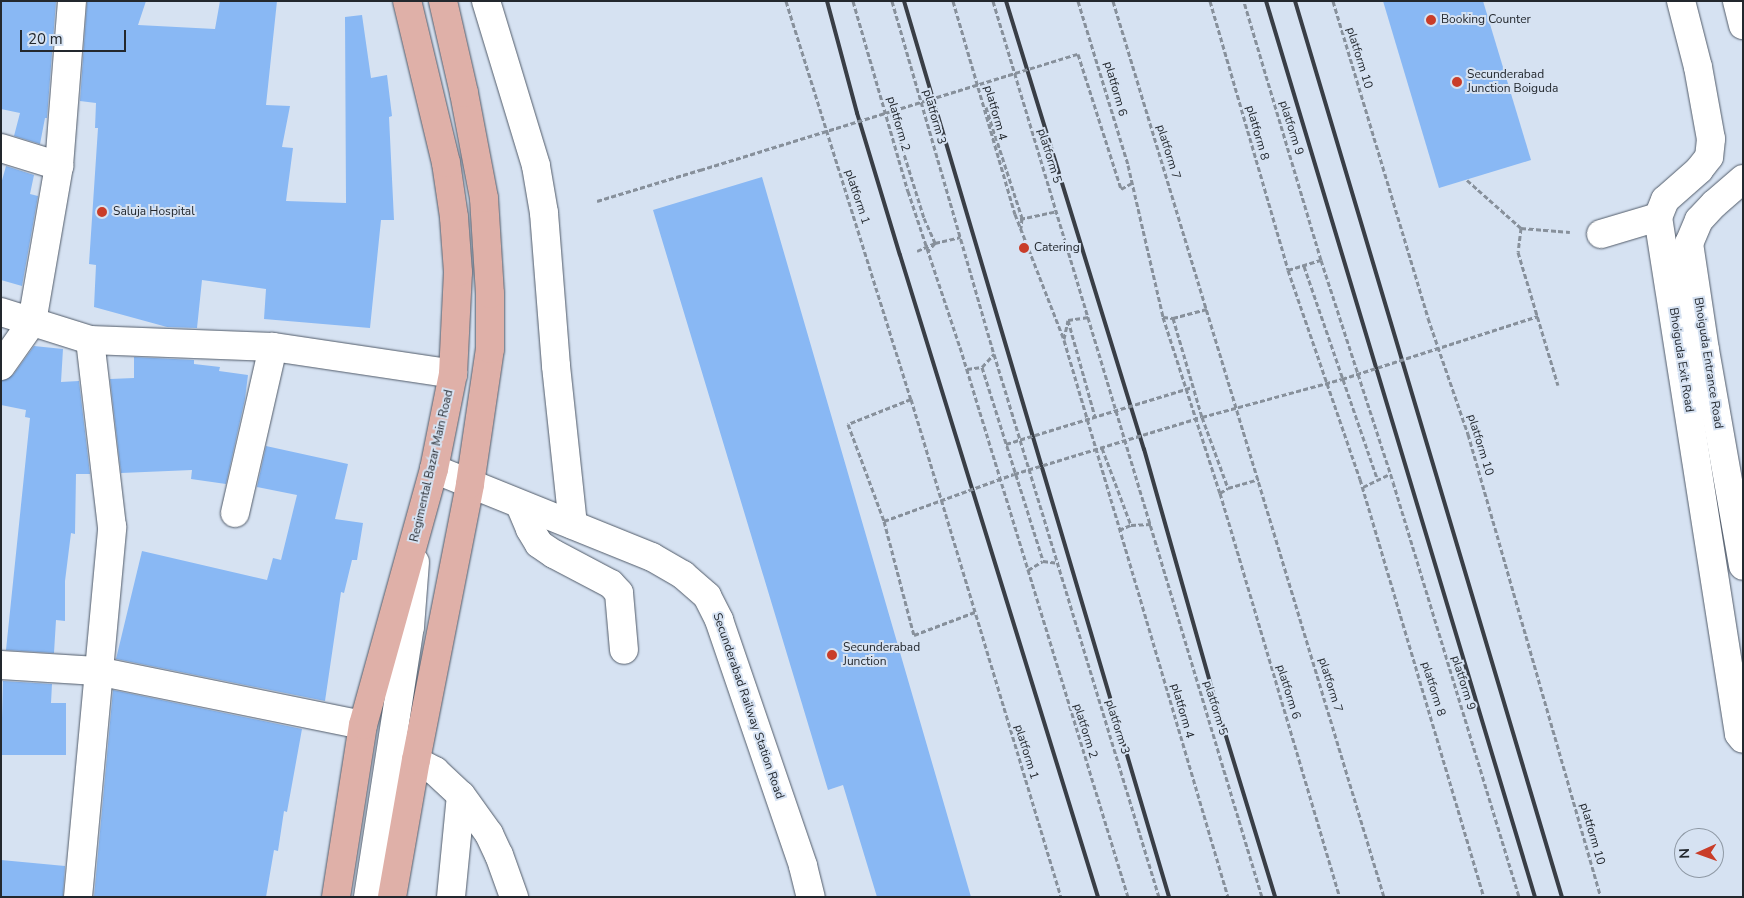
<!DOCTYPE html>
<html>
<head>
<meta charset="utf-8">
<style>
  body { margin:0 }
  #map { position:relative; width:1744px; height:898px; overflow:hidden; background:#d6e2f2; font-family:"Nunito Sans",sans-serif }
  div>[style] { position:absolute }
  .building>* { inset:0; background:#89b8f4 }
  .path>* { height:3px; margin-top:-1.5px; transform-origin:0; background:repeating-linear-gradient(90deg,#87909b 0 5px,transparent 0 7.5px) }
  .roads { filter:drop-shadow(0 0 1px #515b69) drop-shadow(0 0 1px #515b69) }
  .minor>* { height:28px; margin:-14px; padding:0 14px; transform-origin:14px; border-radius:14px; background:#fff }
  .major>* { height:28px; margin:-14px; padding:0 14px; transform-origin:14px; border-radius:14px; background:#dfb0a8 }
  .rail>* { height:4px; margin:-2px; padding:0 2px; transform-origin:2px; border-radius:2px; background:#393e46 }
  .path-bridge>* { height:3px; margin-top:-1.5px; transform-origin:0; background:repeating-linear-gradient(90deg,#87909b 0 5px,transparent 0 7.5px) }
  .dots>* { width:14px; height:14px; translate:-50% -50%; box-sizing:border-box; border:2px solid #d6e2f2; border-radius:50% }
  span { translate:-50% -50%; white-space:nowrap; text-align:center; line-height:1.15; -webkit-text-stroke:4px #d6e2f2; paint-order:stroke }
  .poi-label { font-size:12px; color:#23282e }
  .left { translate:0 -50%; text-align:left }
  .street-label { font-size:12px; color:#23282e }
  .frame { position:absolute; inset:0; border:2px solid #23282e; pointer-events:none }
  .north { position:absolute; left:1674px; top:828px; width:50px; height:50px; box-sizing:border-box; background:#d6e2f2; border:1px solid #8e98a4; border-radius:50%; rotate:268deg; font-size:14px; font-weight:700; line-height:20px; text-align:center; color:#23282e }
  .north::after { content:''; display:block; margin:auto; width:18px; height:22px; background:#c93d29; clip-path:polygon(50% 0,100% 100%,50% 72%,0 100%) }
  .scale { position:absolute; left:20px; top:30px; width:106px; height:22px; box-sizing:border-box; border:2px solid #23282e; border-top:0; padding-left:6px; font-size:15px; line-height:18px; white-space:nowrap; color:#23282e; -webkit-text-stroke:4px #d6e2f2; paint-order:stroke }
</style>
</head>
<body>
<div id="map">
  <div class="building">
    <div style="clip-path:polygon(1px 1px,56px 1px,47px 118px,45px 118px,40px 144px,14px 136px,20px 113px,1px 109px)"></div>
    <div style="clip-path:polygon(87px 1px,146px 1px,138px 25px,215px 29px,220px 1px,277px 1px,266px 105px,290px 106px,282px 147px,293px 148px,286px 201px,346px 203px,345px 17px,362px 15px,371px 78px,387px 75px,392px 116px,389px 117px,394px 220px,381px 220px,370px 328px,264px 319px,266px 289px,202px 280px,197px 328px,167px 327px,94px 307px,96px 265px,89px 264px,98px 128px,95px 128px,96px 103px,80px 101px)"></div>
    <div style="clip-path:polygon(1383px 1px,1483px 1px,1531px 160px,1439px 188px)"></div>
    <div style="clip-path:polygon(6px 166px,34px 175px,30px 194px,38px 196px,22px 286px,1px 280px,1px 184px)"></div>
    <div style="clip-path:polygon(762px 177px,971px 897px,877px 897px,843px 785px,828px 790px,653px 210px)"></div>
    <div style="clip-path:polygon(34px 346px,63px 349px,61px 382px,79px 381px,90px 474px,76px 474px,75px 534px,71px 533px,65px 581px,65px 621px,56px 620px,54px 653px,6px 650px,30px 418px,25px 417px,26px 410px,1px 405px,1px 381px,13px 375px)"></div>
    <div style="clip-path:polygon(134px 357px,194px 360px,194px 364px,220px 367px,219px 371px,248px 375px,245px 399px,226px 484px,191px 479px,192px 470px,121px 473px,110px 379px,134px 378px)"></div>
    <div style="clip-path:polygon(266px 446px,348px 464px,335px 519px,363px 523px,357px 560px,352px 560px,344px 593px,341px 592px,325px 701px,116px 659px,142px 551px,267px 580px,273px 558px,281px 560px,297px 495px,257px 487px)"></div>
    <div style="clip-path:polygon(3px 681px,52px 684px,51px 703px,66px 703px,66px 755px,1px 755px)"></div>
    <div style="clip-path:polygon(113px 690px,302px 729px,287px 812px,284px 811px,278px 851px,274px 850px,266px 897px,94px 897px)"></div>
    <div style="clip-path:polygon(1px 860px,65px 866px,63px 897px,1px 897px)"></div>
  </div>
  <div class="path">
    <div style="left:786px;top:1px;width:417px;rotate:72.6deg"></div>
    <div style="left:911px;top:399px;width:520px;rotate:73.24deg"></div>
    <div style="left:853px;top:1px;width:198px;rotate:73.9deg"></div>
    <div style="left:908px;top:191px;width:164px;rotate:71.6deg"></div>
    <div style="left:960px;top:347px;width:575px;rotate:73.01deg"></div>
    <div style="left:892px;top:1px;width:367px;rotate:73.9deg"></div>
    <div style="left:994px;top:354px;width:568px;rotate:73.1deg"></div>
    <div style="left:953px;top:1px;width:222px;rotate:73.8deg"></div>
    <div style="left:1015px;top:214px;width:135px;rotate:68.7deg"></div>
    <div style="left:1064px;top:340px;width:581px;rotate:73.59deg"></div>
    <div style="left:993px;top:1px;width:936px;rotate:73.29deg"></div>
    <div style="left:1078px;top:1px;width:171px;rotate:73deg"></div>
    <div style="left:1128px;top:165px;width:156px;rotate:77deg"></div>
    <div style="left:1163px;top:317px;width:185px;rotate:72.1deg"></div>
    <div style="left:1220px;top:493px;width:421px;rotate:73.5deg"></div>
    <div style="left:1113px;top:1px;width:936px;rotate:73.17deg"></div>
    <div style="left:1210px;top:1px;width:280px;rotate:73.8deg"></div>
    <div style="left:1288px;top:270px;width:34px;rotate:-17deg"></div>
    <div style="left:1321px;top:260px;width:270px;rotate:-106.6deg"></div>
    <div style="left:1333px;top:1px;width:331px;rotate:73.3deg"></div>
    <div style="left:1428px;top:318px;width:123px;rotate:71deg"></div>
    <div style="left:1468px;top:434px;width:482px;rotate:74deg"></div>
    <div style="left:1078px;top:54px;width:142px;rotate:72.3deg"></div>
    <div style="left:1121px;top:189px;width:13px;rotate:-29deg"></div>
    <div style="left:986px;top:107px;width:117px;rotate:72deg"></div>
    <div style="left:1022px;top:218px;width:10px;rotate:96deg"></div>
    <div style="left:891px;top:112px;width:111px;rotate:72.7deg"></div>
    <div style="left:924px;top:218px;width:27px;rotate:66deg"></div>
    <div style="left:935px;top:243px;width:11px;rotate:131deg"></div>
    <div style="left:1467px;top:180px;width:72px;rotate:41.6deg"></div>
    <div style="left:1521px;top:228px;width:49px;rotate:4.7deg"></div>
    <div style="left:597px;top:201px;width:108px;rotate:-16.8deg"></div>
    <div style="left:1020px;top:219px;width:38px;rotate:-12deg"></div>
    <div style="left:1521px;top:228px;width:24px;rotate:97deg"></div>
    <div style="left:1518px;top:252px;width:139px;rotate:73.3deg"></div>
    <div style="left:917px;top:251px;width:20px;rotate:-24deg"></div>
    <div style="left:935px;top:243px;width:26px;rotate:-13deg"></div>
    <div style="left:1321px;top:260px;width:233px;rotate:72deg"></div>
    <div style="left:1393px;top:482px;width:434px;rotate:73.1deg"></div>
    <div style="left:1304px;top:266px;width:227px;rotate:71deg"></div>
    <div style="left:1288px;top:270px;width:221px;rotate:71deg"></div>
    <div style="left:1360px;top:479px;width:436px;rotate:73.5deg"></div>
    <div style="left:1163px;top:317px;width:10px;rotate:6deg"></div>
    <div style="left:1173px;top:318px;width:35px;rotate:-15deg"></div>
    <div style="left:1173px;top:318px;width:103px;rotate:73.7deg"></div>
    <div style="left:1202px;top:417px;width:76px;rotate:69.9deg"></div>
    <div style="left:1068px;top:320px;width:101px;rotate:74.4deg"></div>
    <div style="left:1068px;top:320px;width:21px;rotate:-8deg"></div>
    <div style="left:1064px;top:339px;width:19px;rotate:-78deg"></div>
    <div style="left:982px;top:367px;width:203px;rotate:72.5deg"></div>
    <div style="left:982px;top:367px;width:18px;rotate:-47deg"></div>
    <div style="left:967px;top:369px;width:15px;rotate:-8deg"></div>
    <div style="left:911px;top:399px;width:68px;rotate:158.4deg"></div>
    <div style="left:848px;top:424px;width:103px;rotate:69.6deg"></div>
    <div style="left:884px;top:521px;width:118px;rotate:75.3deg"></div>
    <div style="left:914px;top:635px;width:65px;rotate:-20.7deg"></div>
    <div style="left:1102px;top:448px;width:82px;rotate:69.4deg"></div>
    <div style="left:1363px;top:487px;width:30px;rotate:-26deg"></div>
    <div style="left:1220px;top:493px;width:9px;rotate:-32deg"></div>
    <div style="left:1228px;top:488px;width:32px;rotate:-16deg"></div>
    <div style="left:1119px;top:530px;width:13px;rotate:-23deg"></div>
    <div style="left:1131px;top:525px;width:20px;rotate:-3deg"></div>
    <div style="left:1043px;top:561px;width:16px;rotate:7deg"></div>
    <div style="left:1028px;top:570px;width:17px;rotate:-31deg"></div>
  </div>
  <div class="roads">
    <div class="minor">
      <div style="left:486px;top:1px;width:172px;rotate:73.1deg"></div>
      <div style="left:536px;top:166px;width:48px;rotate:80.3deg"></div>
      <div style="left:544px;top:213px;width:153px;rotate:85.5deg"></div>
      <div style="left:556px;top:366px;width:160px;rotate:83.9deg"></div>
      <div style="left:1681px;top:1px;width:68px;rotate:75.6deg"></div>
      <div style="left:1698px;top:67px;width:73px;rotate:79.8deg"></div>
      <div style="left:1711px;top:139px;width:18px;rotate:96deg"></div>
      <div style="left:1709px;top:157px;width:16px;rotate:128deg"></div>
      <div style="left:1699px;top:170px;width:45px;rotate:138.6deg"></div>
      <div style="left:1665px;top:200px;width:18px;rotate:112deg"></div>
      <div style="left:1658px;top:217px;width:523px;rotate:81.1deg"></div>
      <div style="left:1739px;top:734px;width:6px;rotate:51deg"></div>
      <div style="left:1737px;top:1px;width:25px;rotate:76deg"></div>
      <div style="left:1px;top:148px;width:61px;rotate:17.2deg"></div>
      <div style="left:1743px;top:179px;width:38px;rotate:139deg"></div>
      <div style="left:1714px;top:204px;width:22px;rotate:133deg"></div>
      <div style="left:1699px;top:220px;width:25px;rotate:113deg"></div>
      <div style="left:1689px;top:243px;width:108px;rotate:81.5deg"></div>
      <div style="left:1705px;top:350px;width:219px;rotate:80deg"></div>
      <div style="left:1601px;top:234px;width:59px;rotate:-16.6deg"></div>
      <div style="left:1px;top:312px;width:93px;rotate:17.5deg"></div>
      <div style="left:90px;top:340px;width:183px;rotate:2.2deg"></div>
      <div style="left:273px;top:347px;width:182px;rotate:8.5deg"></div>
      <div style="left:1px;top:366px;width:54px;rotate:-54.8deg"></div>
      <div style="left:32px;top:322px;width:158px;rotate:-80.2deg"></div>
      <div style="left:59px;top:166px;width:166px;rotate:-85.5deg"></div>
      <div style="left:434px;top:469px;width:235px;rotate:22deg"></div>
      <div style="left:652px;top:557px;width:36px;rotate:30deg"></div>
      <div style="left:683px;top:575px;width:32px;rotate:41deg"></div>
      <div style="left:707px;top:596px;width:27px;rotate:63deg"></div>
      <div style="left:719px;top:620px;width:260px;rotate:71.1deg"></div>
      <div style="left:803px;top:866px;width:32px;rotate:76deg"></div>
      <div style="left:520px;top:505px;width:26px;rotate:67deg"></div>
      <div style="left:530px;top:529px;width:17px;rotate:59deg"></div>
      <div style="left:539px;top:544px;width:18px;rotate:34deg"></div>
      <div style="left:554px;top:554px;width:64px;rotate:27.8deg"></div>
      <div style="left:611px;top:584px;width:12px;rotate:48deg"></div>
      <div style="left:619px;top:593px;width:57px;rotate:85deg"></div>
      <div style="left:235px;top:513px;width:170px;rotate:-77.1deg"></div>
      <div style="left:1px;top:665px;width:96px;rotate:3.6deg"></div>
      <div style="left:97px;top:671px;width:271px;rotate:11.5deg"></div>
      <div style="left:396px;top:751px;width:44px;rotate:27.1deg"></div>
      <div style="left:435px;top:771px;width:35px;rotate:43deg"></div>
      <div style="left:461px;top:795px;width:48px;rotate:54.3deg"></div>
      <div style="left:489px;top:834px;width:23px;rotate:65deg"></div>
      <div style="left:499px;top:855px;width:45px;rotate:70.3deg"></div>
      <div style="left:78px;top:897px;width:372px;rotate:-84.7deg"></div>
      <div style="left:112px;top:527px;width:188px;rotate:-96.7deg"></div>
      <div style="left:368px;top:897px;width:273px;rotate:-81.2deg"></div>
      <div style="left:410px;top:627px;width:65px;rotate:-85.6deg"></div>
      <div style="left:451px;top:897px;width:102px;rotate:-84.4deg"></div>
    </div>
    <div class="major">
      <div style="left:336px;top:897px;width:174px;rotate:-81.1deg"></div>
      <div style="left:363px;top:725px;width:266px;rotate:-74.5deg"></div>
      <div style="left:434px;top:469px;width:97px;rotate:-78.7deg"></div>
      <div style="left:453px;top:374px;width:102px;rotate:-87.2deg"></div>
      <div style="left:458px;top:272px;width:55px;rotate:-94.2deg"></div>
      <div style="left:454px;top:217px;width:55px;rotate:-98.4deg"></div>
      <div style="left:446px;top:163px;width:167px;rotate:-103.5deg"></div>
      <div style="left:392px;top:897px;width:139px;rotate:-80.1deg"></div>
      <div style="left:416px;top:760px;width:281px;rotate:-78.9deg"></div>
      <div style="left:470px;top:484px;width:136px;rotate:-81.6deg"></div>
      <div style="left:490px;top:349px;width:55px;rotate:-90deg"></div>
      <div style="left:490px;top:294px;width:96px;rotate:-93.6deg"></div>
      <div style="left:484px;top:198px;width:107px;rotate:-100.8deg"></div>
      <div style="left:464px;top:93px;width:94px;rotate:-102.9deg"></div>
    </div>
  </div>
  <div class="rail">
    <div style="left:827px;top:1px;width:116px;rotate:75deg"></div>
    <div style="left:857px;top:113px;width:148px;rotate:73.2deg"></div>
    <div style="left:900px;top:255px;width:672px;rotate:72.86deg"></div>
    <div style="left:904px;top:1px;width:934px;rotate:73.52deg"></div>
    <div style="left:1006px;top:1px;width:469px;rotate:72.9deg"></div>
    <div style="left:1144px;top:449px;width:258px;rotate:74.2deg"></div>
    <div style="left:1214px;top:697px;width:209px;rotate:73deg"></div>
    <div style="left:1266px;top:1px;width:936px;rotate:73.29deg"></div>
    <div style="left:1295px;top:1px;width:935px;rotate:73.41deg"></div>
  </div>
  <div class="path-bridge">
    <div style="left:700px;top:170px;width:395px;rotate:-17.1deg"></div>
    <div style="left:1006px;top:444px;width:195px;rotate:-17deg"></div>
    <div style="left:884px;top:521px;width:138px;rotate:-19.9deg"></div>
    <div style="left:1014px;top:474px;width:196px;rotate:-16.9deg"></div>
    <div style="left:1202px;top:417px;width:145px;rotate:-15.2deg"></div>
    <div style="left:1342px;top:379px;width:206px;rotate:-17.8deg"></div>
  </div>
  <div class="dots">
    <div style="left:1431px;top:20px;background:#c93d29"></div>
    <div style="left:1457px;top:82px;background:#c93d29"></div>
    <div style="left:102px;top:212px;background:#c93d29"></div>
    <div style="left:1024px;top:248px;background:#c93d29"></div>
    <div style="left:832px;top:655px;background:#c93d29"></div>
  </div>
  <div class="poi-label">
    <span class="left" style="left:1441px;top:20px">Booking Counter</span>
    <span class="left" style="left:1467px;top:82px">Secunderabad<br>Junction Boiguda</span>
    <span class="left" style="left:113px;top:212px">Saluja Hospital</span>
    <span class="left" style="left:1034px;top:248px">Catering</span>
    <span class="left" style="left:843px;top:655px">Secunderabad<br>Junction</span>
  </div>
  <div class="street-label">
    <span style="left:1359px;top:58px;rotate:73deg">platform 10</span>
    <span style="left:1115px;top:89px;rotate:74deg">platform 6</span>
    <span style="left:995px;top:113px;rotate:74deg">platform 4</span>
    <span style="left:934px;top:117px;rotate:74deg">platform 3</span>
    <span style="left:898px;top:124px;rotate:74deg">platform 2</span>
    <span style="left:1291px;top:128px;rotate:73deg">platform 9</span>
    <span style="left:1257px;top:133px;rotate:74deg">platform 8</span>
    <span style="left:1168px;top:152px;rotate:73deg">platform 7</span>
    <span style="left:1049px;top:156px;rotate:73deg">platform 5</span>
    <span style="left:857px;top:197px;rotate:72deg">platform 1</span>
    <span style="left:1681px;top:360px;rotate:81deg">Bhoiguda Exit Road</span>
    <span style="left:1708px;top:363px;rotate:81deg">Bhoiguda Entrance Road</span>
    <span style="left:1480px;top:445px;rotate:73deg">platform 10</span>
    <span style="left:432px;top:466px;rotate:-77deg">Regimental Bazar Main Road</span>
    <span style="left:1463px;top:683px;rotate:73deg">platform 9</span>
    <span style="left:1330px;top:685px;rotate:73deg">platform 7</span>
    <span style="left:1433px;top:689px;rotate:73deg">platform 8</span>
    <span style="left:1288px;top:692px;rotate:73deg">platform 6</span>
    <span style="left:748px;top:706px;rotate:71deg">Secunderabad Railway Station Road</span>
    <span style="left:1215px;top:708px;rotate:73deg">platform 5</span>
    <span style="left:1182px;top:711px;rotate:74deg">platform 4</span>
    <span style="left:1117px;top:727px;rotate:73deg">platform 3</span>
    <span style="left:1085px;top:731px;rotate:73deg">platform 2</span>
    <span style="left:1026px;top:752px;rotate:73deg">platform 1</span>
    <span style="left:1592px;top:834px;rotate:74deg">platform 10</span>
  </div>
  <div class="frame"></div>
  <div class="north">N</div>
  <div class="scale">20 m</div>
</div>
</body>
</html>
